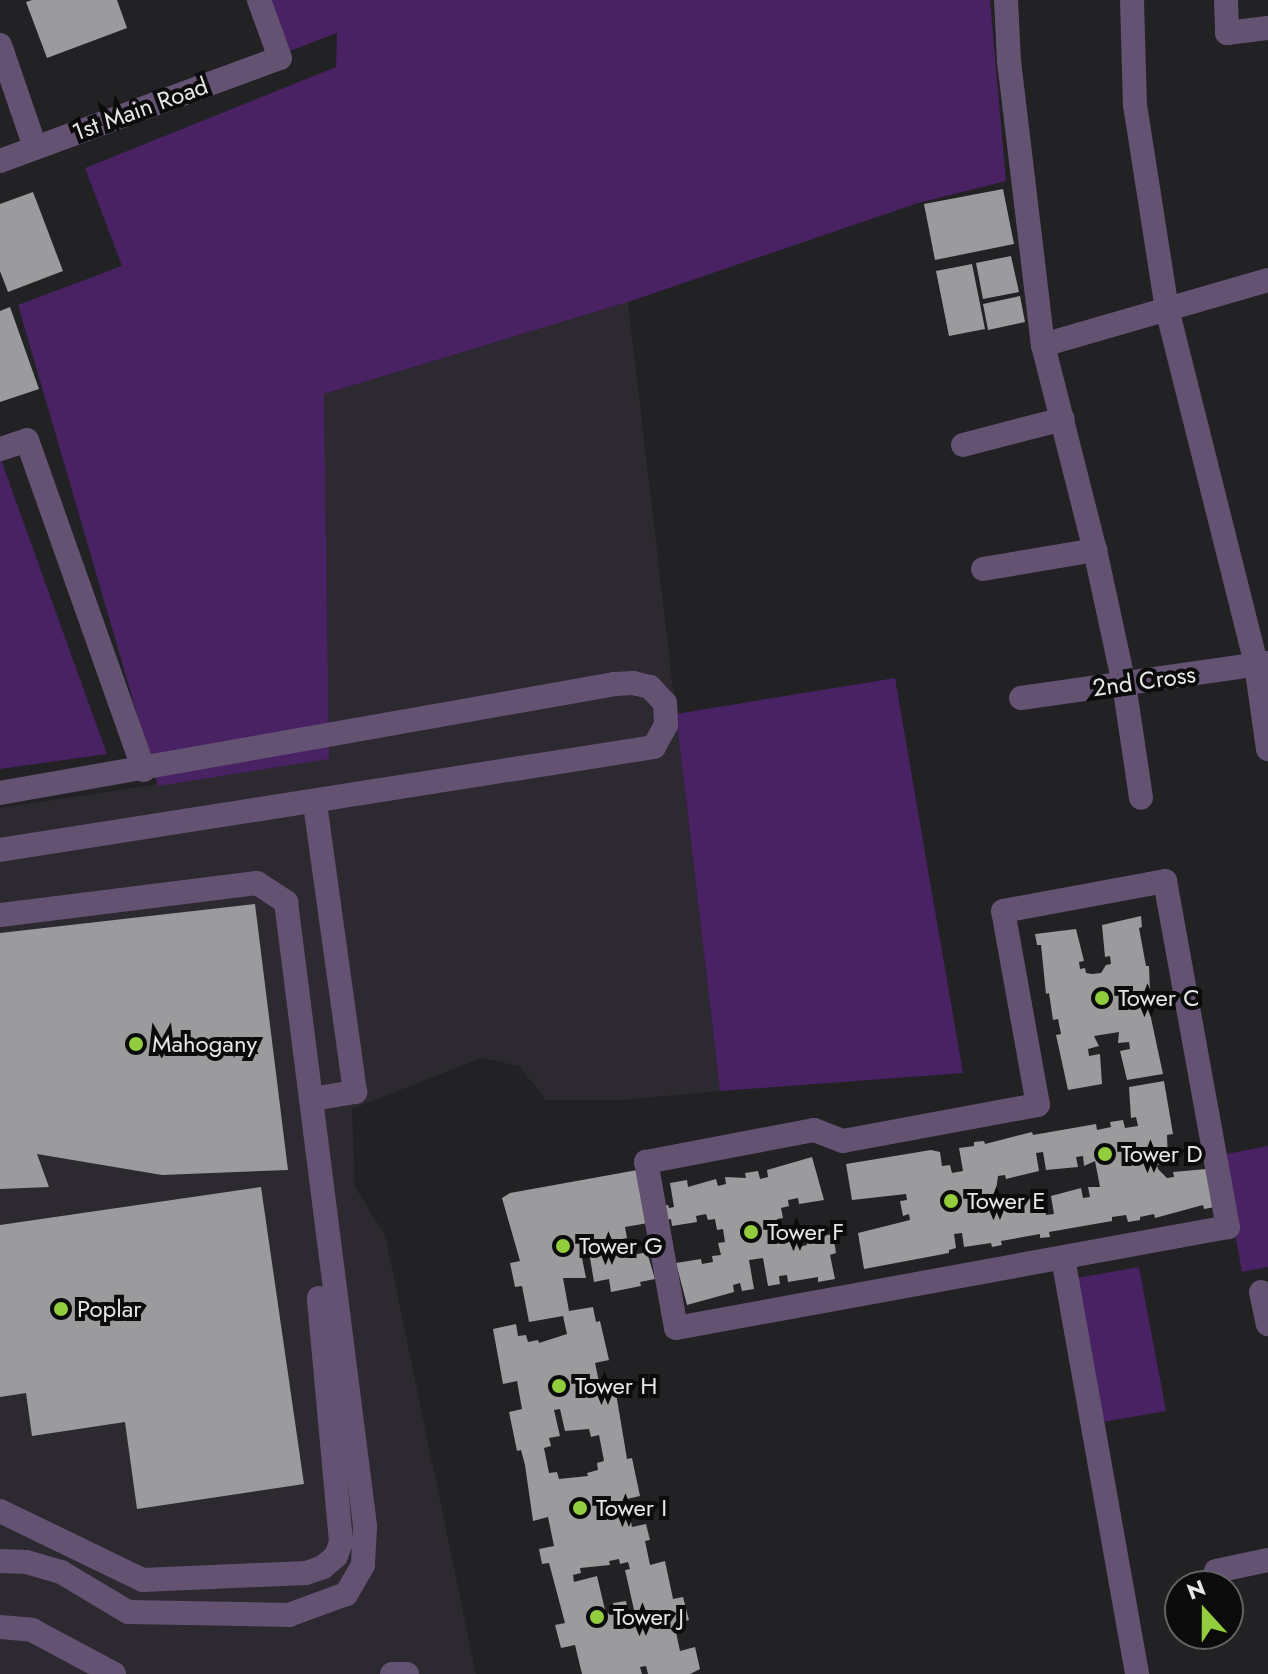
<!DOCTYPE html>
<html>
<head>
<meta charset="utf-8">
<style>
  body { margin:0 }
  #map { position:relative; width:1268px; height:1674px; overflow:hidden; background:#222123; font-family:Jost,sans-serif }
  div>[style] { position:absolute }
  .built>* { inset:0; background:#2d2930 }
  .green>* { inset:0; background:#482262 }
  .building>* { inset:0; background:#9b9a9d }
  .minor>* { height:24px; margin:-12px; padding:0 12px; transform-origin:12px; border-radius:12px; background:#645273 }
  .dots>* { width:22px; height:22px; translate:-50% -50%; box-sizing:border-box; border:4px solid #0b0b0c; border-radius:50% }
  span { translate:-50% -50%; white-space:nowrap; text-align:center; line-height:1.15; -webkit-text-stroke:8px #0b0b0c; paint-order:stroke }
  .street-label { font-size:24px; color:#e7e7e8 }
  .poi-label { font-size:24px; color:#e7e7e8 }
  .left { translate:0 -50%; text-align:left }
  .north { position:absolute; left:1164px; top:1570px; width:80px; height:80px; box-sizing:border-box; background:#0b0b0c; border:2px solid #636364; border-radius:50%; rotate:339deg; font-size:22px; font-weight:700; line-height:32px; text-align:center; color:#e7e7e8 }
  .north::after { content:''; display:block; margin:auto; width:28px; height:36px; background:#92cd3e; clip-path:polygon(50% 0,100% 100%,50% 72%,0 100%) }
</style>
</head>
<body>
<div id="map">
  <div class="built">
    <div style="clip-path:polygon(628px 302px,720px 1091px,623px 1100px,546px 1100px,519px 1066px,481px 1058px,352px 1109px,355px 1187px,385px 1235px,476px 1674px,0 1674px,0 808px,328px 759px,324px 394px)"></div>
  </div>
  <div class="green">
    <div style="clip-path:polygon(271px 0,990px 0,1006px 181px,918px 203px,628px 302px,324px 394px,329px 759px,158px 786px,18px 305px,122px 266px,85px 168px,336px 67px,337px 33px,290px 51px)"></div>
    <div style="clip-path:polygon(0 457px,107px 754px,0 769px)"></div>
    <div style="clip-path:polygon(895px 678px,963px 1073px,720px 1091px,676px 714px)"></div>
    <div style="clip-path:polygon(1268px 1146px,1268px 1267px,1242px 1272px,1221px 1155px)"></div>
    <div style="clip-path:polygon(1139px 1267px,1166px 1411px,1103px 1422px,1077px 1278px)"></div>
  </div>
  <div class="building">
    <div style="clip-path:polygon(32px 0,117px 0,127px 28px,47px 58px,26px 2px)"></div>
    <div style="clip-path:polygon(1003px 189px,1014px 244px,935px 260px,924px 204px)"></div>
    <div style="clip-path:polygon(33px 192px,63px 271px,8px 292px,0 271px,0 204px)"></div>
    <div style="clip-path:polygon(1011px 256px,1019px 292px,983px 299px,976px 263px)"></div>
    <div style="clip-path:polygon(972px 264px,985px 329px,949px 336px,936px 271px)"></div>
    <div style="clip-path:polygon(1020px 296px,1025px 322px,988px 330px,983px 304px)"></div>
    <div style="clip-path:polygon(10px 307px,39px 389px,0 402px,0 311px)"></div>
    <div style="clip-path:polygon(255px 904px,288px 1170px,162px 1175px,37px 1154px,49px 1187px,0 1189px,0 933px)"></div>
    <div style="clip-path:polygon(1141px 916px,1142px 927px,1139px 928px,1146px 966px,1149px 966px,1150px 992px,1154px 991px,1156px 1003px,1148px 1004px,1163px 1074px,1127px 1080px,1120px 1051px,1130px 1049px,1129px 1042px,1118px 1043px,1119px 1032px,1094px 1036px,1099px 1046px,1088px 1049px,1089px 1056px,1100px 1054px,1102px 1084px,1068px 1090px,1056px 1035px,1061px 1034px,1058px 1019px,1053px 1020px,1049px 993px,1046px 994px,1041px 945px,1037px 945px,1035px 934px,1076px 929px,1084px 961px,1079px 962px,1080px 969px,1085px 968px,1086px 973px,1092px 974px,1101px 973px,1106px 965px,1111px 964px,1110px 956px,1105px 957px,1102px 925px)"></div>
    <div style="clip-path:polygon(evenodd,1164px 1081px,1173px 1134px,1167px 1135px,1168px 1162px,1157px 1165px,1158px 1169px,1167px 1178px,1174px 1177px,1173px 1172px,1206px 1169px,1215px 1207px,1204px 1209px,1203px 1205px,1155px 1218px,1154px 1214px,1140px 1217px,1140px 1220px,1128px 1222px,1126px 1215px,1112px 1217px,1112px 1221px,1049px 1232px,1050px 1237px,1040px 1238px,1040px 1234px,1001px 1241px,1002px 1245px,992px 1247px,991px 1243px,964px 1247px,962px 1233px,954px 1234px,956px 1248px,949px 1250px,949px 1253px,864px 1269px,858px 1233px,910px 1220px,909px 1214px,903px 1216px,900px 1201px,907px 1200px,906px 1194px,852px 1200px,846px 1164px,931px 1150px,940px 1152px,942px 1166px,950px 1165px,952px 1173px,963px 1171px,959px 1148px,974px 1146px,974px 1142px,984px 1141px,985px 1144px,1032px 1132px,1033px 1135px,1096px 1124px,1097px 1130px,1111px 1127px,1110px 1122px,1123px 1120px,1125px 1128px,1138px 1126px,1136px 1117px,1131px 1118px,1129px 1087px,1164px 1081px,1043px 1152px,1046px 1170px,1078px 1167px,1076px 1157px,1083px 1156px,1084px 1166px,1095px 1161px,1100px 1187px,1088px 1187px,1090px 1197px,1083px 1198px,1081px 1188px,1051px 1196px,1054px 1214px,1046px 1215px,1043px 1197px,1010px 1200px,1011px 1206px,1003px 1207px,995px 1197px,998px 1176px,1005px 1175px,1006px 1179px,1039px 1171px,1036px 1153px,1043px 1152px)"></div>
    <div style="clip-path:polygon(evenodd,812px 1157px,824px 1200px,799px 1204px,798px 1198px,788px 1200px,789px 1206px,781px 1208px,783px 1218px,777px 1219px,779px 1232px,786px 1231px,788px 1242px,797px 1241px,798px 1247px,807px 1245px,806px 1239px,833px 1234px,836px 1253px,830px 1255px,835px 1279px,818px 1282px,818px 1277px,788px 1282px,787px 1275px,779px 1276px,780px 1284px,768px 1286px,763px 1258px,749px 1260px,754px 1289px,742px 1291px,740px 1283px,733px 1285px,734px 1292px,687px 1305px,676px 1263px,701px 1259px,702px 1264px,713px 1262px,712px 1256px,721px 1255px,718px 1243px,725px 1242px,723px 1229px,717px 1230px,715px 1219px,708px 1220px,706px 1214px,696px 1216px,697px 1222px,672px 1226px,671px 1219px,625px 1227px,627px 1238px,612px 1241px,613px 1248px,631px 1244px,633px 1255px,647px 1252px,655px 1279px,640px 1282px,641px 1286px,611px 1292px,609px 1279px,594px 1282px,589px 1252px,581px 1253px,586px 1278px,563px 1278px,569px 1311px,593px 1307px,596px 1322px,600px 1321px,609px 1360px,595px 1363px,601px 1391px,615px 1387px,627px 1459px,632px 1458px,640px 1496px,627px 1499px,632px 1527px,646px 1524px,650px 1540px,645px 1541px,650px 1565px,665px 1561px,673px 1599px,683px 1597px,689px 1620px,674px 1623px,680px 1651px,695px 1647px,700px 1669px,690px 1674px,648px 1674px,646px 1666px,640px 1667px,642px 1674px,582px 1674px,575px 1645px,561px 1648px,555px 1625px,565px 1623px,549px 1563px,542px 1564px,539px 1549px,554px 1546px,548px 1517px,533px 1521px,525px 1465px,521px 1450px,517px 1451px,509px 1412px,522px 1409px,517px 1381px,503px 1384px,493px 1329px,516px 1324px,518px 1336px,526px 1335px,528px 1342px,538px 1340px,539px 1343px,567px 1334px,563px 1316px,529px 1322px,522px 1286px,515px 1287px,510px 1263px,520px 1261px,502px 1198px,510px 1193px,654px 1167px,661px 1206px,668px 1205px,669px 1208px,674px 1207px,670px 1183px,687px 1180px,688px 1187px,716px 1179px,718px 1186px,726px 1184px,725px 1177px,746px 1178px,745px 1173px,758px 1171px,760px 1179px,768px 1177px,767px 1170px,812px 1157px,560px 1409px,565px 1431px,589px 1429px,591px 1437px,599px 1435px,604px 1461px,597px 1463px,598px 1470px,587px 1473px,588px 1476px,559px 1479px,557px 1472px,549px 1473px,544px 1448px,551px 1446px,549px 1438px,560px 1436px,554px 1410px,560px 1409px,812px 1157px,619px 1559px,620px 1564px,628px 1562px,630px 1569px,625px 1570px,637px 1623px,631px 1624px,626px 1601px,613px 1603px,615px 1612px,606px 1614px,597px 1576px,574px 1582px,573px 1575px,581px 1573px,580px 1568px,610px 1565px,609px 1561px,619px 1559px)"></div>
    <div style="clip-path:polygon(261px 1187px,304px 1484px,137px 1509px,125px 1422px,32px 1436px,26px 1393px,0 1397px,0 1225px)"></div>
  </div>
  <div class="minor">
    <div style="left:1006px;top:0;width:61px;rotate:87.2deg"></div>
    <div style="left:1009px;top:61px;width:286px;rotate:83.2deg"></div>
    <div style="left:1043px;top:345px;width:211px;rotate:75.8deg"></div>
    <div style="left:1095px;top:550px;width:137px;rotate:77.8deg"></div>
    <div style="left:1124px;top:684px;width:115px;rotate:81.5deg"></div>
    <div style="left:1132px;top:0;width:105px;rotate:88.4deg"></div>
    <div style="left:1135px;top:105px;width:206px;rotate:81.1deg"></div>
    <div style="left:1167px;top:309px;width:366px;rotate:75.9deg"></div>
    <div style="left:1256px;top:664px;width:86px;rotate:82deg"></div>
    <div style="left:1226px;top:0;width:33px;rotate:88deg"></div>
    <div style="left:1227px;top:33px;width:41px;rotate:-7deg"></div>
    <div style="left:0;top:45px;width:108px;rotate:71.1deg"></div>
    <div style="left:0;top:161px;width:298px;rotate:-20.2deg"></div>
    <div style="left:280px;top:58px;width:62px;rotate:-109.9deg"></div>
    <div style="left:1043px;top:345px;width:234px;rotate:-16.1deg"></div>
    <div style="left:963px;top:445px;width:103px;rotate:-14.6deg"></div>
    <div style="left:0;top:449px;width:28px;rotate:-18deg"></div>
    <div style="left:27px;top:440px;width:350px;rotate:70.5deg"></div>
    <div style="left:983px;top:569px;width:114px;rotate:-9.6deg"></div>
    <div style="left:1021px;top:698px;width:249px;rotate:-8.1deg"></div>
    <div style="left:0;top:793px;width:625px;rotate:-10.05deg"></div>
    <div style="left:615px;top:684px;width:18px;rotate:-3deg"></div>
    <div style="left:633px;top:683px;width:17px;rotate:13deg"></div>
    <div style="left:650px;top:687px;width:22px;rotate:47deg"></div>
    <div style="left:665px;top:703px;width:22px;rotate:87deg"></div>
    <div style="left:666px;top:725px;width:25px;rotate:119deg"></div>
    <div style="left:654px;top:747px;width:662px;rotate:171.05deg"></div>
    <div style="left:1165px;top:881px;width:352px;rotate:79.7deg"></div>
    <div style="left:1228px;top:1227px;width:561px;rotate:169.63deg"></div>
    <div style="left:676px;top:1328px;width:169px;rotate:-100.2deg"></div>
    <div style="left:646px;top:1162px;width:171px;rotate:-10.8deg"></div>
    <div style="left:814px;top:1130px;width:31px;rotate:21deg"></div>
    <div style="left:843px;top:1141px;width:198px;rotate:-10.5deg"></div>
    <div style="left:1038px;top:1105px;width:197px;rotate:-100.2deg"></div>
    <div style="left:1003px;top:911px;width:165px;rotate:-10.5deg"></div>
    <div style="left:0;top:915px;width:259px;rotate:-7.1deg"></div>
    <div style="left:257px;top:883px;width:35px;rotate:33deg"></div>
    <div style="left:286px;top:902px;width:629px;rotate:82.78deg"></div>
    <div style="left:365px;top:1526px;width:39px;rotate:93deg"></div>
    <div style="left:363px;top:1565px;width:34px;rotate:120deg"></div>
    <div style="left:346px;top:1594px;width:61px;rotate:159.8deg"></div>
    <div style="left:289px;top:1615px;width:161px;rotate:-178.9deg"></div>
    <div style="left:128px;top:1612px;width:78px;rotate:-149.2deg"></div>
    <div style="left:61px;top:1572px;width:36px;rotate:-164deg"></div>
    <div style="left:26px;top:1562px;width:26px;rotate:-178deg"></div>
    <div style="left:312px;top:1099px;width:44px;rotate:-9.2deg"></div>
    <div style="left:355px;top:1092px;width:293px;rotate:-97.9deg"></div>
    <div style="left:1063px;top:1258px;width:423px;rotate:79.9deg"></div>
    <div style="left:1261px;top:1292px;width:33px;rotate:78deg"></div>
    <div style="left:0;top:1511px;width:159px;rotate:25.8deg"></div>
    <div style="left:143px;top:1580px;width:163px;rotate:-2.5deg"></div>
    <div style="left:306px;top:1573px;width:18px;rotate:-19deg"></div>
    <div style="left:323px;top:1567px;width:17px;rotate:-40deg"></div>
    <div style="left:336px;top:1556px;width:15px;rotate:-70deg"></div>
    <div style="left:341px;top:1542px;width:245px;rotate:-95.2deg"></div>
    <div style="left:1216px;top:1571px;width:53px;rotate:-11.9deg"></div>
    <div style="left:0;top:1627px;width:32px;rotate:5deg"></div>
    <div style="left:32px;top:1630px;width:93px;rotate:28.2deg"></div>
    <div style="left:392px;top:1674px;width:15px"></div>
  </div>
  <div class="dots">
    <div style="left:1102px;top:998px;background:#92cd3e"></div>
    <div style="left:136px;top:1044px;background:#92cd3e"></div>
    <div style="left:1105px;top:1154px;background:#92cd3e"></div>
    <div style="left:951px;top:1201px;background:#92cd3e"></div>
    <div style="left:751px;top:1232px;background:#92cd3e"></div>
    <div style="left:563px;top:1246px;background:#92cd3e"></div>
    <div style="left:61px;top:1309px;background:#92cd3e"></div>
    <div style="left:559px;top:1386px;background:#92cd3e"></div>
    <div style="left:580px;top:1508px;background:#92cd3e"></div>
    <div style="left:597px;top:1617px;background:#92cd3e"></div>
  </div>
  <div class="street-label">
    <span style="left:140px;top:109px;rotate:-20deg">1st Main Road</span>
    <span style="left:1144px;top:681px;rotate:-8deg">2nd Cross</span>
  </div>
  <div class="poi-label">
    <span class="left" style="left:1118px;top:998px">Tower C</span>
    <span class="left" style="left:152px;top:1044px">Mahogany</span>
    <span class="left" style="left:1121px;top:1154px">Tower D</span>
    <span class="left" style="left:967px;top:1201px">Tower E</span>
    <span class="left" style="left:767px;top:1232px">Tower F</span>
    <span class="left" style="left:579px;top:1246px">Tower G</span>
    <span class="left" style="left:77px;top:1309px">Poplar</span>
    <span class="left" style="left:575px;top:1386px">Tower H</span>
    <span class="left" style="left:596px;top:1508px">Tower I</span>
    <span class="left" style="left:613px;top:1617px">Tower J</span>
  </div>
  <div class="north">N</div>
</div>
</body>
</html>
